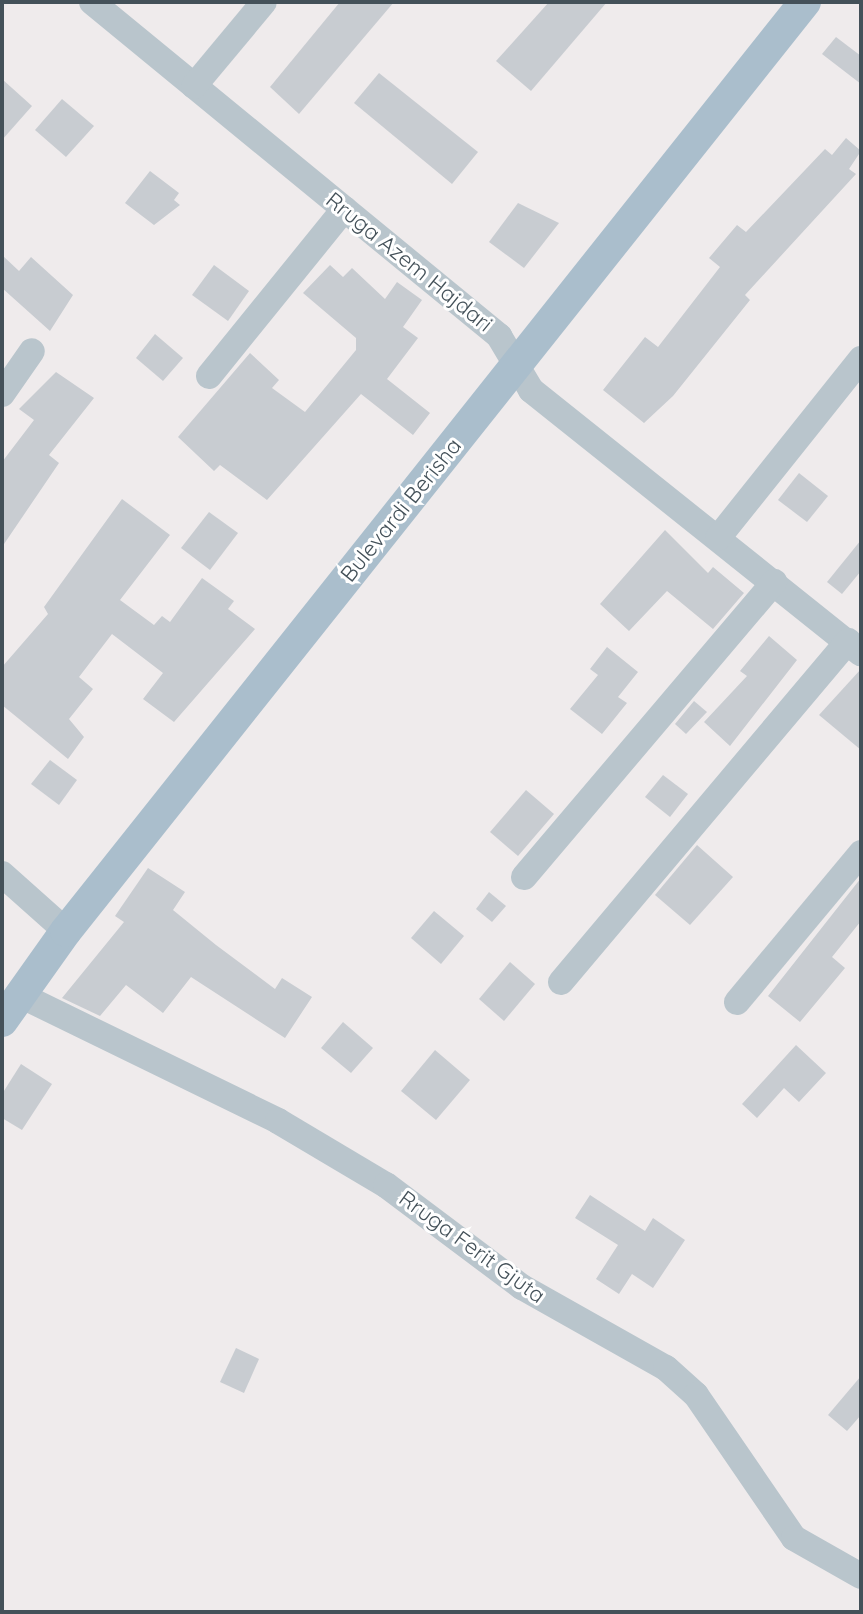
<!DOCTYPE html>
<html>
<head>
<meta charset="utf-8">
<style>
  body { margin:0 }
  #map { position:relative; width:863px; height:1614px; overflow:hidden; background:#efebec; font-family:Quicksand,sans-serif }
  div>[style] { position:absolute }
  .building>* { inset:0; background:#c8ccd1 }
  .minor>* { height:26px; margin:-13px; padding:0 13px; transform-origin:13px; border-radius:13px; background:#b9c5cc }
  .major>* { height:32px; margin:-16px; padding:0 16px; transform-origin:16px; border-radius:16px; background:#aabecc }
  span { translate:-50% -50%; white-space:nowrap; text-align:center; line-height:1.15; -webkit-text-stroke:6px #fff; paint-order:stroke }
  .street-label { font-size:22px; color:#445159 }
  .frame { position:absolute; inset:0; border:4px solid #445159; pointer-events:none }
</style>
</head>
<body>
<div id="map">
  <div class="building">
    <div style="clip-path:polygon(340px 2px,394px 2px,299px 114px,270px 87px)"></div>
    <div style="clip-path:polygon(549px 2px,607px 2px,531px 91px,496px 61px)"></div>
    <div style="clip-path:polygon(836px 37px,861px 56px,861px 84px,822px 54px)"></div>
    <div style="clip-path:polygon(379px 73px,478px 152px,452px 184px,354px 103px)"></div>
    <div style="clip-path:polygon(2px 79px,32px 106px,2px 140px)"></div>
    <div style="clip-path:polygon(62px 99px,94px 126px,66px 157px,35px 130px)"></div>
    <div style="clip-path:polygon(846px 138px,861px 151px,849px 169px,856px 174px,745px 295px,750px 300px,673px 396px,644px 423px,603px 390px,645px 337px,658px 347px,720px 267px,709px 258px,737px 225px,746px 232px,825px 149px,832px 155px)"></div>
    <div style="clip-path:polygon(150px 171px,179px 193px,174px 200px,180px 205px,154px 225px,125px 203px)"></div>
    <div style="clip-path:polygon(518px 203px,559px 223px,524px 268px,489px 242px)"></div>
    <div style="clip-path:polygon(2px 255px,19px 271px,31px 257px,73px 295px,50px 331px,2px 288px)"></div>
    <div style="clip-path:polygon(214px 265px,249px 291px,228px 321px,192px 295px)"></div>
    <div style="clip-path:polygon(330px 265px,343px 277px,352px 268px,385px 299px,397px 282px,422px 300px,403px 327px,418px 338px,387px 379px,430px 413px,413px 435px,361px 394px,267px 500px,220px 465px,214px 471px,178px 437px,250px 353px,279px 380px,272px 388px,305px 412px,356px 350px,356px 338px,303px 293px)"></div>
    <div style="clip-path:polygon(155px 334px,183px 358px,163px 381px,136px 358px)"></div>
    <div style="clip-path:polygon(56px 372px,94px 398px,49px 455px,59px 463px,2px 547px,2px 462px,34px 420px,19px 409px)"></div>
    <div style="clip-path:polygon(799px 473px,828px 496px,807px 522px,778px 500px)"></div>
    <div style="clip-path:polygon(122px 499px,170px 535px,120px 600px,154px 625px,162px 616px,170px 622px,202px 578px,234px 601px,228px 609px,255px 629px,174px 722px,143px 699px,163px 673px,112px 634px,79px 677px,93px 689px,69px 719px,84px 737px,68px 759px,2px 705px,2px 667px,48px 614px,44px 607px)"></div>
    <div style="clip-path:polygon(209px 512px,238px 533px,210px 570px,181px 548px)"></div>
    <div style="clip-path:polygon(665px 530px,708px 573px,713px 567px,744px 593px,713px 629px,667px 591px,629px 631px,600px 604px)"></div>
    <div style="clip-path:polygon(861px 540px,861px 571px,842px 594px,827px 582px)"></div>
    <div style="clip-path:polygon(769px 636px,797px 660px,730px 746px,704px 722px,747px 676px,740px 671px)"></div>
    <div style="clip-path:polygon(607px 647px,638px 672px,618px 697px,627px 703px,602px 734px,570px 709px,598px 675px,590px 669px)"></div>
    <div style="clip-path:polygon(861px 669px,861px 750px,819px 715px)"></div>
    <div style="clip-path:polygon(694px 701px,707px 712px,686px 734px,675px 724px)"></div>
    <div style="clip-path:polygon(50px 760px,77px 780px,59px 805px,31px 784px)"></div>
    <div style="clip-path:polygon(663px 775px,688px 794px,670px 817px,645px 797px)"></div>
    <div style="clip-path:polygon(526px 790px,554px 814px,518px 856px,490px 832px)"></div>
    <div style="clip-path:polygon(697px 845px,733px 877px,690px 925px,655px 895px)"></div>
    <div style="clip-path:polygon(148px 868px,185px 892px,173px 910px,216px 945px,275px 989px,282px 978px,312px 997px,285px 1038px,191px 977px,163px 1013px,126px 985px,100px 1016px,62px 998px,124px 922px,115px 916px)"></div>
    <div style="clip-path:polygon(861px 878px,861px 921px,832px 957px,845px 968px,800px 1022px,768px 996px)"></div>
    <div style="clip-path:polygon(489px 892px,506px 906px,492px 922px,476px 909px)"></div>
    <div style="clip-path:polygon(434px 911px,464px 936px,441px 964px,411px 938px)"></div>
    <div style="clip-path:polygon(510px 962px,535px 984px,504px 1021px,479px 999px)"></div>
    <div style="clip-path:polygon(343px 1022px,373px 1048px,351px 1073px,321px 1048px)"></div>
    <div style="clip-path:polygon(796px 1045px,826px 1073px,799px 1102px,784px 1088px,757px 1118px,742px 1104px)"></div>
    <div style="clip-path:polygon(435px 1050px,470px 1080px,436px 1120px,401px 1091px)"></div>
    <div style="clip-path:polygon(21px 1064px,52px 1084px,22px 1130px,2px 1118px,2px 1094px)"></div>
    <div style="clip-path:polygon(590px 1195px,645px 1231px,653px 1218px,685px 1240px,653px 1288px,632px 1274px,619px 1294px,596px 1279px,618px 1245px,575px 1218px)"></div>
    <div style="clip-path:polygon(236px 1348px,259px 1359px,244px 1393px,220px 1382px)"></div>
    <div style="clip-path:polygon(861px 1376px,861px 1415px,847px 1431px,828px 1415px)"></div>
  </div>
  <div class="minor">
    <div style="left:92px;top:2px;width:527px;rotate:39.37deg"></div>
    <div style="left:499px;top:336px;width:63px;rotate:59.3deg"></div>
    <div style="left:531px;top:390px;width:422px;rotate:38.6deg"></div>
    <div style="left:194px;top:86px;width:109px;rotate:-50.2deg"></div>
    <div style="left:209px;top:376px;width:215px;rotate:-51deg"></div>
    <div style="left:2px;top:394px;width:52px;rotate:-55.1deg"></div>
    <div style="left:718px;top:538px;width:229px;rotate:-51.4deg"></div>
    <div style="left:2px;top:874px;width:86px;rotate:41.7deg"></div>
    <div style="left:524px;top:877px;width:387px;rotate:-49.7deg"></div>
    <div style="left:561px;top:982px;width:446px;rotate:-49.9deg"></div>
    <div style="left:18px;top:994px;width:289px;rotate:26deg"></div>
    <div style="left:278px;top:1121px;width:126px;rotate:30.7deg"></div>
    <div style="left:386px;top:1185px;width:170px;rotate:36.9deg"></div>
    <div style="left:522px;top:1287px;width:165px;rotate:29.4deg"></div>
    <div style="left:666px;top:1368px;width:40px;rotate:42deg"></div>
    <div style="left:696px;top:1395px;width:173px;rotate:55.6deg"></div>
    <div style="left:794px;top:1538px;width:77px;rotate:29.6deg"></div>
    <div style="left:737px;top:1002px;width:194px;rotate:-50.2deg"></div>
  </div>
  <div class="major">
    <div style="left:2px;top:1021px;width:110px;rotate:-54.6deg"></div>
    <div style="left:66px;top:931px;width:1187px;rotate:-51.5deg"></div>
  </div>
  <div class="street-label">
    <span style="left:409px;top:262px;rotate:39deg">Rruga Azem Hajdari</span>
    <span style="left:401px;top:510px;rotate:-51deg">Bulevardi Berisha</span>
    <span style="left:472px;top:1247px;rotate:36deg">Rruga Ferit Gjuta</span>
  </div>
  <div class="frame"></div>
</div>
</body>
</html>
